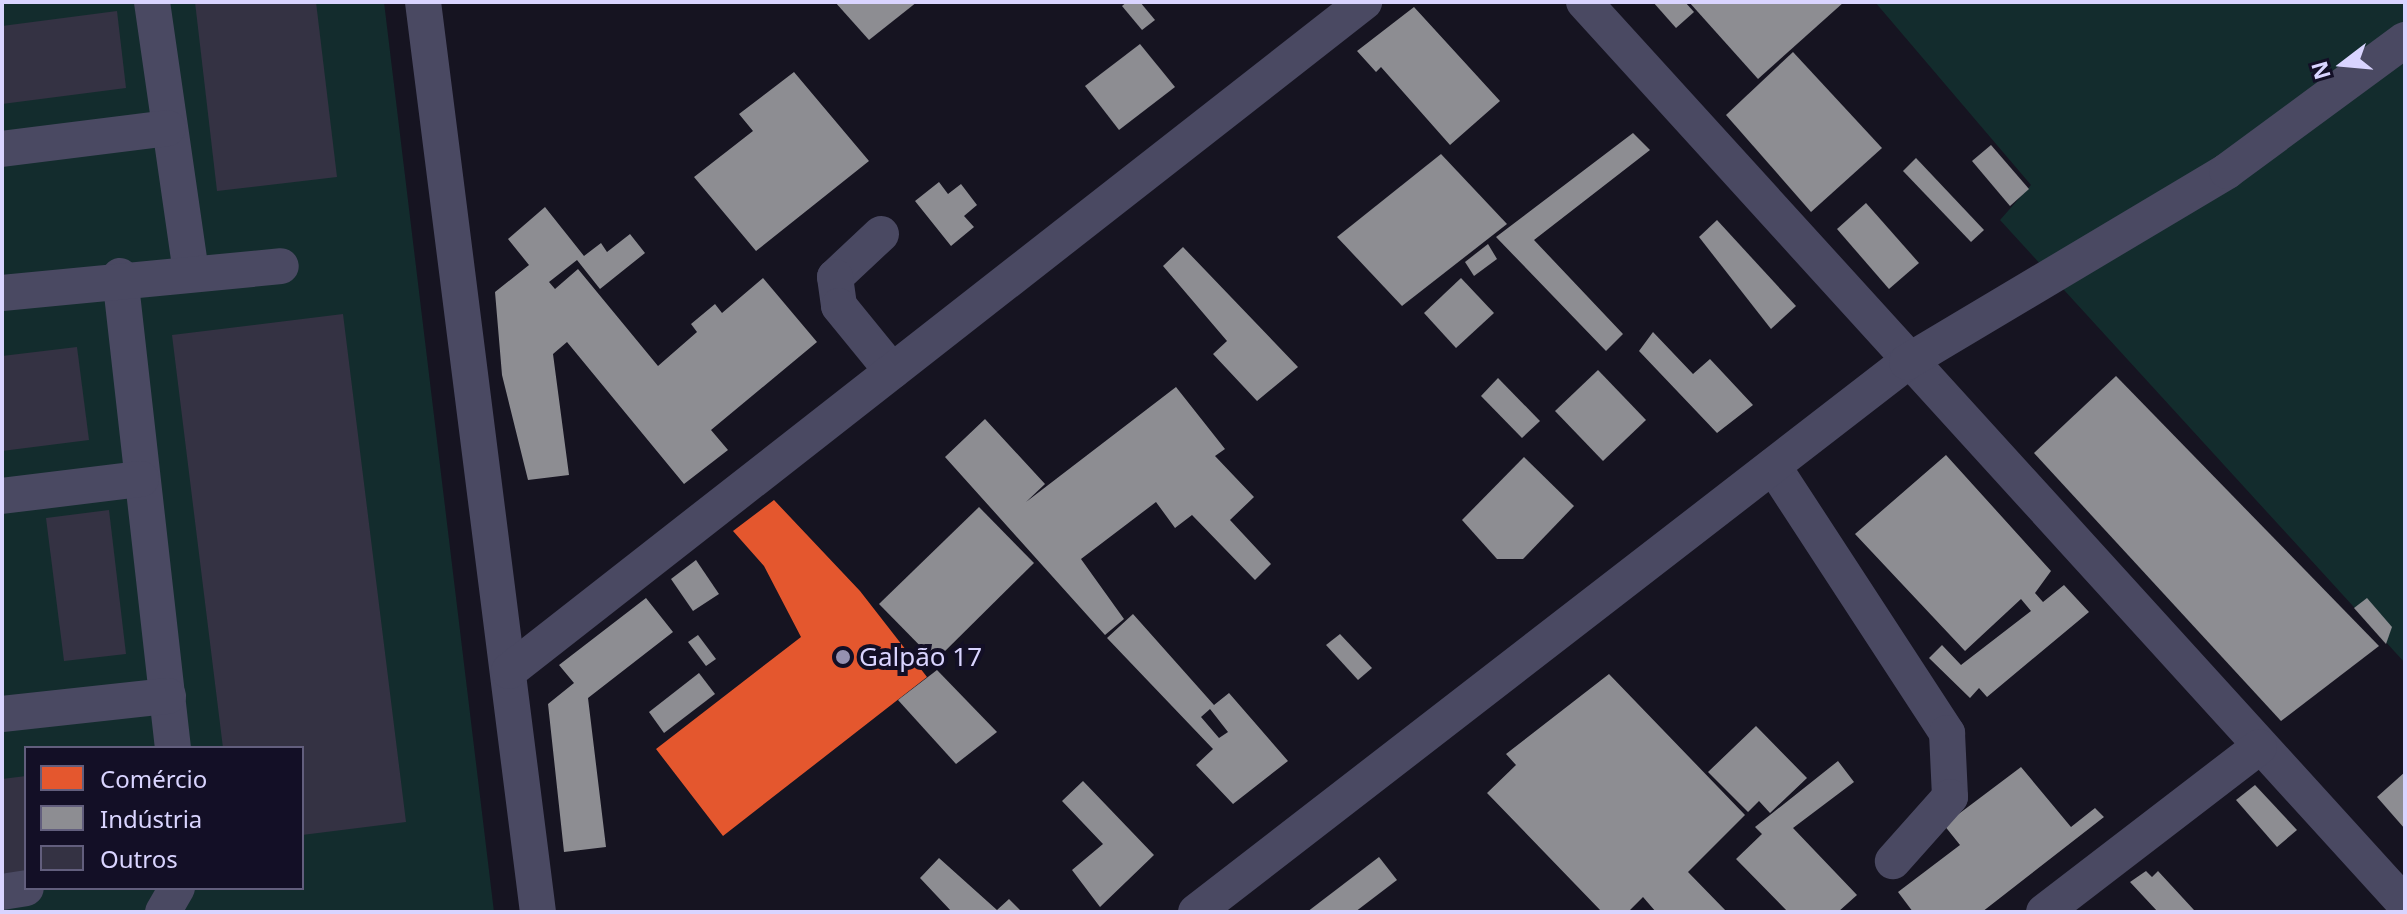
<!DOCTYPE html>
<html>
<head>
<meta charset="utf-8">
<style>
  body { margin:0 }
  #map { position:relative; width:2407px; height:914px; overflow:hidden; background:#161421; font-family:"Noto Sans",sans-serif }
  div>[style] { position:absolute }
  .green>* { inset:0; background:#132c2d }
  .shops>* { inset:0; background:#e4572e }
  .industry>* { inset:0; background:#8d8d92 }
  .building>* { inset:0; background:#343243 }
  .minor>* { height:36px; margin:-18px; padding:0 18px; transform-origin:18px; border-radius:18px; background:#4a4962 }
  .dots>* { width:22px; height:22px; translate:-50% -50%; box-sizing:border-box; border:4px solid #130f26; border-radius:50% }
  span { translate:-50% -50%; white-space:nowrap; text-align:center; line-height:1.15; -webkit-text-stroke:8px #130f26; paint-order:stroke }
  .poi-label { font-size:26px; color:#d9d4ff }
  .left { translate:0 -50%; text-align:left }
  .frame { position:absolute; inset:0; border:4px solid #d9d4ff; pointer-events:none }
  .legend { position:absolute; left:24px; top:746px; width:280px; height:144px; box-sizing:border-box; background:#130f26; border:2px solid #625e7d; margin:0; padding:10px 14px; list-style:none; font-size:24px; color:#d9d4ff }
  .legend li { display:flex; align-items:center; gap:16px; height:40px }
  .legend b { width:40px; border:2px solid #625e7d }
  .north { position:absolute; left:2303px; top:24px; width:80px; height:80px; -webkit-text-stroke:6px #130f26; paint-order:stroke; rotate:254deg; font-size:22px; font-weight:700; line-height:32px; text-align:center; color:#d9d4ff }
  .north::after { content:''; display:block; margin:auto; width:28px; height:36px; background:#d9d4ff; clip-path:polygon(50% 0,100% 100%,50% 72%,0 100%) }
</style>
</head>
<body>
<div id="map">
  <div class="green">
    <div style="clip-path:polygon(evenodd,2px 2px,384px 2px,494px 912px,2px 912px,2px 2px,26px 748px,302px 748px,302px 888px,26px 888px,26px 748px)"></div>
    <div style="clip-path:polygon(1875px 2px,2405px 2px,2405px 663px,2000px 220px,2031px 185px)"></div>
  </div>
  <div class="shops">
    <div style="clip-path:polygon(774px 500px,860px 591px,927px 677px,723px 836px,656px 749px,801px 637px,764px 566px,733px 531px)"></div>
  </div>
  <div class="industry">
    <div style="clip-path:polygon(835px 2px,917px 2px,869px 40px)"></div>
    <div style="clip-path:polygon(1127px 2px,1140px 2px,1155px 20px,1142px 30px,1122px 6px)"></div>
    <div style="clip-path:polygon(1653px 2px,1685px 2px,1694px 12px,1676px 28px)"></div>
    <div style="clip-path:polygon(1689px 2px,1844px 2px,1758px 79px)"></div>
    <div style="clip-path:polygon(1414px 7px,1500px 101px,1450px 145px,1381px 67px,1376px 72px,1357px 51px)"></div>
    <div style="clip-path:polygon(1140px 44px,1175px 87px,1119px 130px,1085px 86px)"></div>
    <div style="clip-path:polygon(1793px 52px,1882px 148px,1811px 212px,1726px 115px)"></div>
    <div style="clip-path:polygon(794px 72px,869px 161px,756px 251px,694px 177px,753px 131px,739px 114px)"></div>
    <div style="clip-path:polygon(1633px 133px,1650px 150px,1534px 240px,1623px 334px,1606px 351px,1496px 237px)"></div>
    <div style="clip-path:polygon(1991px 145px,2029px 189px,2010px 206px,1972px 161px)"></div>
    <div style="clip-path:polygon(1441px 154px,1507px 224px,1402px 306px,1337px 237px)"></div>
    <div style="clip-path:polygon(1916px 158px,1984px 230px,1971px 242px,1903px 171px)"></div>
    <div style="clip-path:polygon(939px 182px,948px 194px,961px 184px,977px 205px,964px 216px,974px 227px,951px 246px,915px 201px)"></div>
    <div style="clip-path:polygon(1866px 203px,1919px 263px,1889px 289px,1837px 229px)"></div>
    <div style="clip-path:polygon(545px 207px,584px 256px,601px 243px,607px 252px,630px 234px,645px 253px,600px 289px,577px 260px,549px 282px,555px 289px,578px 269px,658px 366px,697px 332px,691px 324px,715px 304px,722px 313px,763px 278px,817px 342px,711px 430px,728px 450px,684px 484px,567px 342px,553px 354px,569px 475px,528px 480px,502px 375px,495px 292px,529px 265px,508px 239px)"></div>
    <div style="clip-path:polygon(1717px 220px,1796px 306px,1771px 329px,1699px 237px)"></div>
    <div style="clip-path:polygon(1488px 244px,1497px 259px,1474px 276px,1465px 262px)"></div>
    <div style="clip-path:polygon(1183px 247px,1298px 367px,1257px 401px,1213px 354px,1227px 341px,1163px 266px)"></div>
    <div style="clip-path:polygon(1461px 278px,1494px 313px,1456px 348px,1424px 313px)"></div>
    <div style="clip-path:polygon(1653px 332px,1693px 374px,1710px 359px,1753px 405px,1717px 433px,1639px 351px)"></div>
    <div style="clip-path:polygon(1598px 370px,1646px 420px,1603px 461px,1555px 411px)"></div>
    <div style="clip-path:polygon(2116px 376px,2379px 646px,2281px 721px,2034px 453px)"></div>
    <div style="clip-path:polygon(1498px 378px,1540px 421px,1522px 438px,1481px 396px)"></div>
    <div style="clip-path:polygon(1176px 387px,1225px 449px,1215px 456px,1254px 497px,1230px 520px,1271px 564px,1255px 580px,1192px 515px,1175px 528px,1156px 502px,1081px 559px,1124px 619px,1105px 635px,945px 457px,985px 419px,1045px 484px,1026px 502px)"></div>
    <div style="clip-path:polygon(1946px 455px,2051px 571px,2035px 593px,2043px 602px,2064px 585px,2089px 612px,1987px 697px,1979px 688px,1970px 698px,1929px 658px,1942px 645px,1961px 665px,2031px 611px,2021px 599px,1965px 651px,1855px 534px)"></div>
    <div style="clip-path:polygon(1524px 457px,1574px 506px,1523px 559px,1497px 559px,1462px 520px)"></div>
    <div style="clip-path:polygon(979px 507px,1034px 563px,935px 661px,879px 604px)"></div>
    <div style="clip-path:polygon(696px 560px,719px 594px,693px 611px,671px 579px)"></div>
    <div style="clip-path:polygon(646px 598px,673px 632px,588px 698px,606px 847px,564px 852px,548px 704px,574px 683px,559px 665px)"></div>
    <div style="clip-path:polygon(2367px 598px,2392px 627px,2386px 644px,2354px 608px)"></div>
    <div style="clip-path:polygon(evenodd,1133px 614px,1214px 705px,1229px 693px,1288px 761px,1233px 804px,1196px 765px,1213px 749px,1107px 638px,1133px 614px,1210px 709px,1228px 732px,1219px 738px,1201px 717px,1210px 709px)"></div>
    <div style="clip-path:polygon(1340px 634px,1372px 668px,1358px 680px,1326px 645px)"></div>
    <div style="clip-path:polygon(698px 635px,716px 659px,706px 666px,688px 642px)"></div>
    <div style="clip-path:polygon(937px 670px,997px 732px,956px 764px,898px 700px)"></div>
    <div style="clip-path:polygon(699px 673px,715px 694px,664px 733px,649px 712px)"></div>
    <div style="clip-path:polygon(1609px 674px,1745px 815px,1688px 872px,1727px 912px,1656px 912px,1643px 897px,1628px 912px,1602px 912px,1487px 793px,1516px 765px,1506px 754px)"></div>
    <div style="clip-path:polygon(1756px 726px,1807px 778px,1770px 813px,1759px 801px,1748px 812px,1708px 772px)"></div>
    <div style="clip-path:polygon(1838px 761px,1854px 782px,1793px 828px,1857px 895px,1838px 912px,1788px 912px,1736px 859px,1762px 834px,1755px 827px)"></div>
    <div style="clip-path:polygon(2021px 767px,2071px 827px,2095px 808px,2104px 817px,1982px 912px,1913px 912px,1898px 892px,1960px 845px,1944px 825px)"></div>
    <div style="clip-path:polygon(2405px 772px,2405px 829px,2377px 797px)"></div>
    <div style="clip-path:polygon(1083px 781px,1154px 855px,1100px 907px,1072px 870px,1103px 844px,1062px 801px)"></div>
    <div style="clip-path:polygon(2255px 785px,2297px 830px,2277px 847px,2236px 800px)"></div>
    <div style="clip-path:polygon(1379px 857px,1397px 880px,1355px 912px,1307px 912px)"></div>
    <div style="clip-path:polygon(939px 858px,997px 910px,1009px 899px,1022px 912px,952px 912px,920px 878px)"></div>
    <div style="clip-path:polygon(2146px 871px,2152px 877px,2158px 871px,2194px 910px,2158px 912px,2130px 882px)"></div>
  </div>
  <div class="building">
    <div style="clip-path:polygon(195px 2px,316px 2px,337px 177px,217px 191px)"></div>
    <div style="clip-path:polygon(117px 11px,126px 88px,2px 104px,2px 26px)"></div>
    <div style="clip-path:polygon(343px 314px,406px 822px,302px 835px,302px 748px,223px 748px,172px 335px)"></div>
    <div style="clip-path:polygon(77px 347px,89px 440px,2px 451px,2px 356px)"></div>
    <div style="clip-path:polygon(109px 510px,126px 654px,64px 661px,46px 518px)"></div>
    <div style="clip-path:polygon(26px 776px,26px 871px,2px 874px,2px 779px)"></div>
  </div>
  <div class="minor">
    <div style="left:152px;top:2px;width:272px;rotate:81.8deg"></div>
    <div style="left:423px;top:2px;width:917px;rotate:82.8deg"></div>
    <div style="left:1584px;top:2px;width:1220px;rotate:47.69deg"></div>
    <div style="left:2px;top:149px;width:167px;rotate:-7.2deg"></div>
    <div style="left:881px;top:234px;width:63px;rotate:136.9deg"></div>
    <div style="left:835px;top:277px;width:29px;rotate:82deg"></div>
    <div style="left:839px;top:306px;width:84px;rotate:50.8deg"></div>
    <div style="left:120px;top:276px;width:475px;rotate:83.6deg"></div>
    <div style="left:2px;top:293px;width:280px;rotate:-5.5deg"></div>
    <div style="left:1773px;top:466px;width:319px;rotate:56.9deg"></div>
    <div style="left:1947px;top:733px;width:64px;rotate:87.3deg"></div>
    <div style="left:1950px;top:797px;width:86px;rotate:131.7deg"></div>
    <div style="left:2px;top:496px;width:140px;rotate:-7deg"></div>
    <div style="left:509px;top:671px;width:1086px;rotate:-38.04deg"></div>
    <div style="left:2px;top:714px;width:167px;rotate:-6.2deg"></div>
    <div style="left:2px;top:892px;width:24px;rotate:-9deg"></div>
    <div style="left:163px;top:912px;width:28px;rotate:-60deg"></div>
    <div style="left:1196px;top:912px;width:899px;rotate:-37.72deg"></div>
    <div style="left:1907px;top:362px;width:373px;rotate:-30.8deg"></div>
    <div style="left:2227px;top:171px;width:221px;rotate:-36.4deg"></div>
    <div style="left:2044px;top:912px;width:271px;rotate:-37.5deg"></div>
  </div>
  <div class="dots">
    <div style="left:843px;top:657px;background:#9591b1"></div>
  </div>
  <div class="poi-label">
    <span class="left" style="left:859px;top:657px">Galpão 17</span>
  </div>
  <div class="frame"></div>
  <ul class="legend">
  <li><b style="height:22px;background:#e4572e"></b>Comércio</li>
  <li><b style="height:22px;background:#8d8d92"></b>Indústria</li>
  <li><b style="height:22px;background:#343243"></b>Outros</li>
  </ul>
  <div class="north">N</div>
</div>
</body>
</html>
